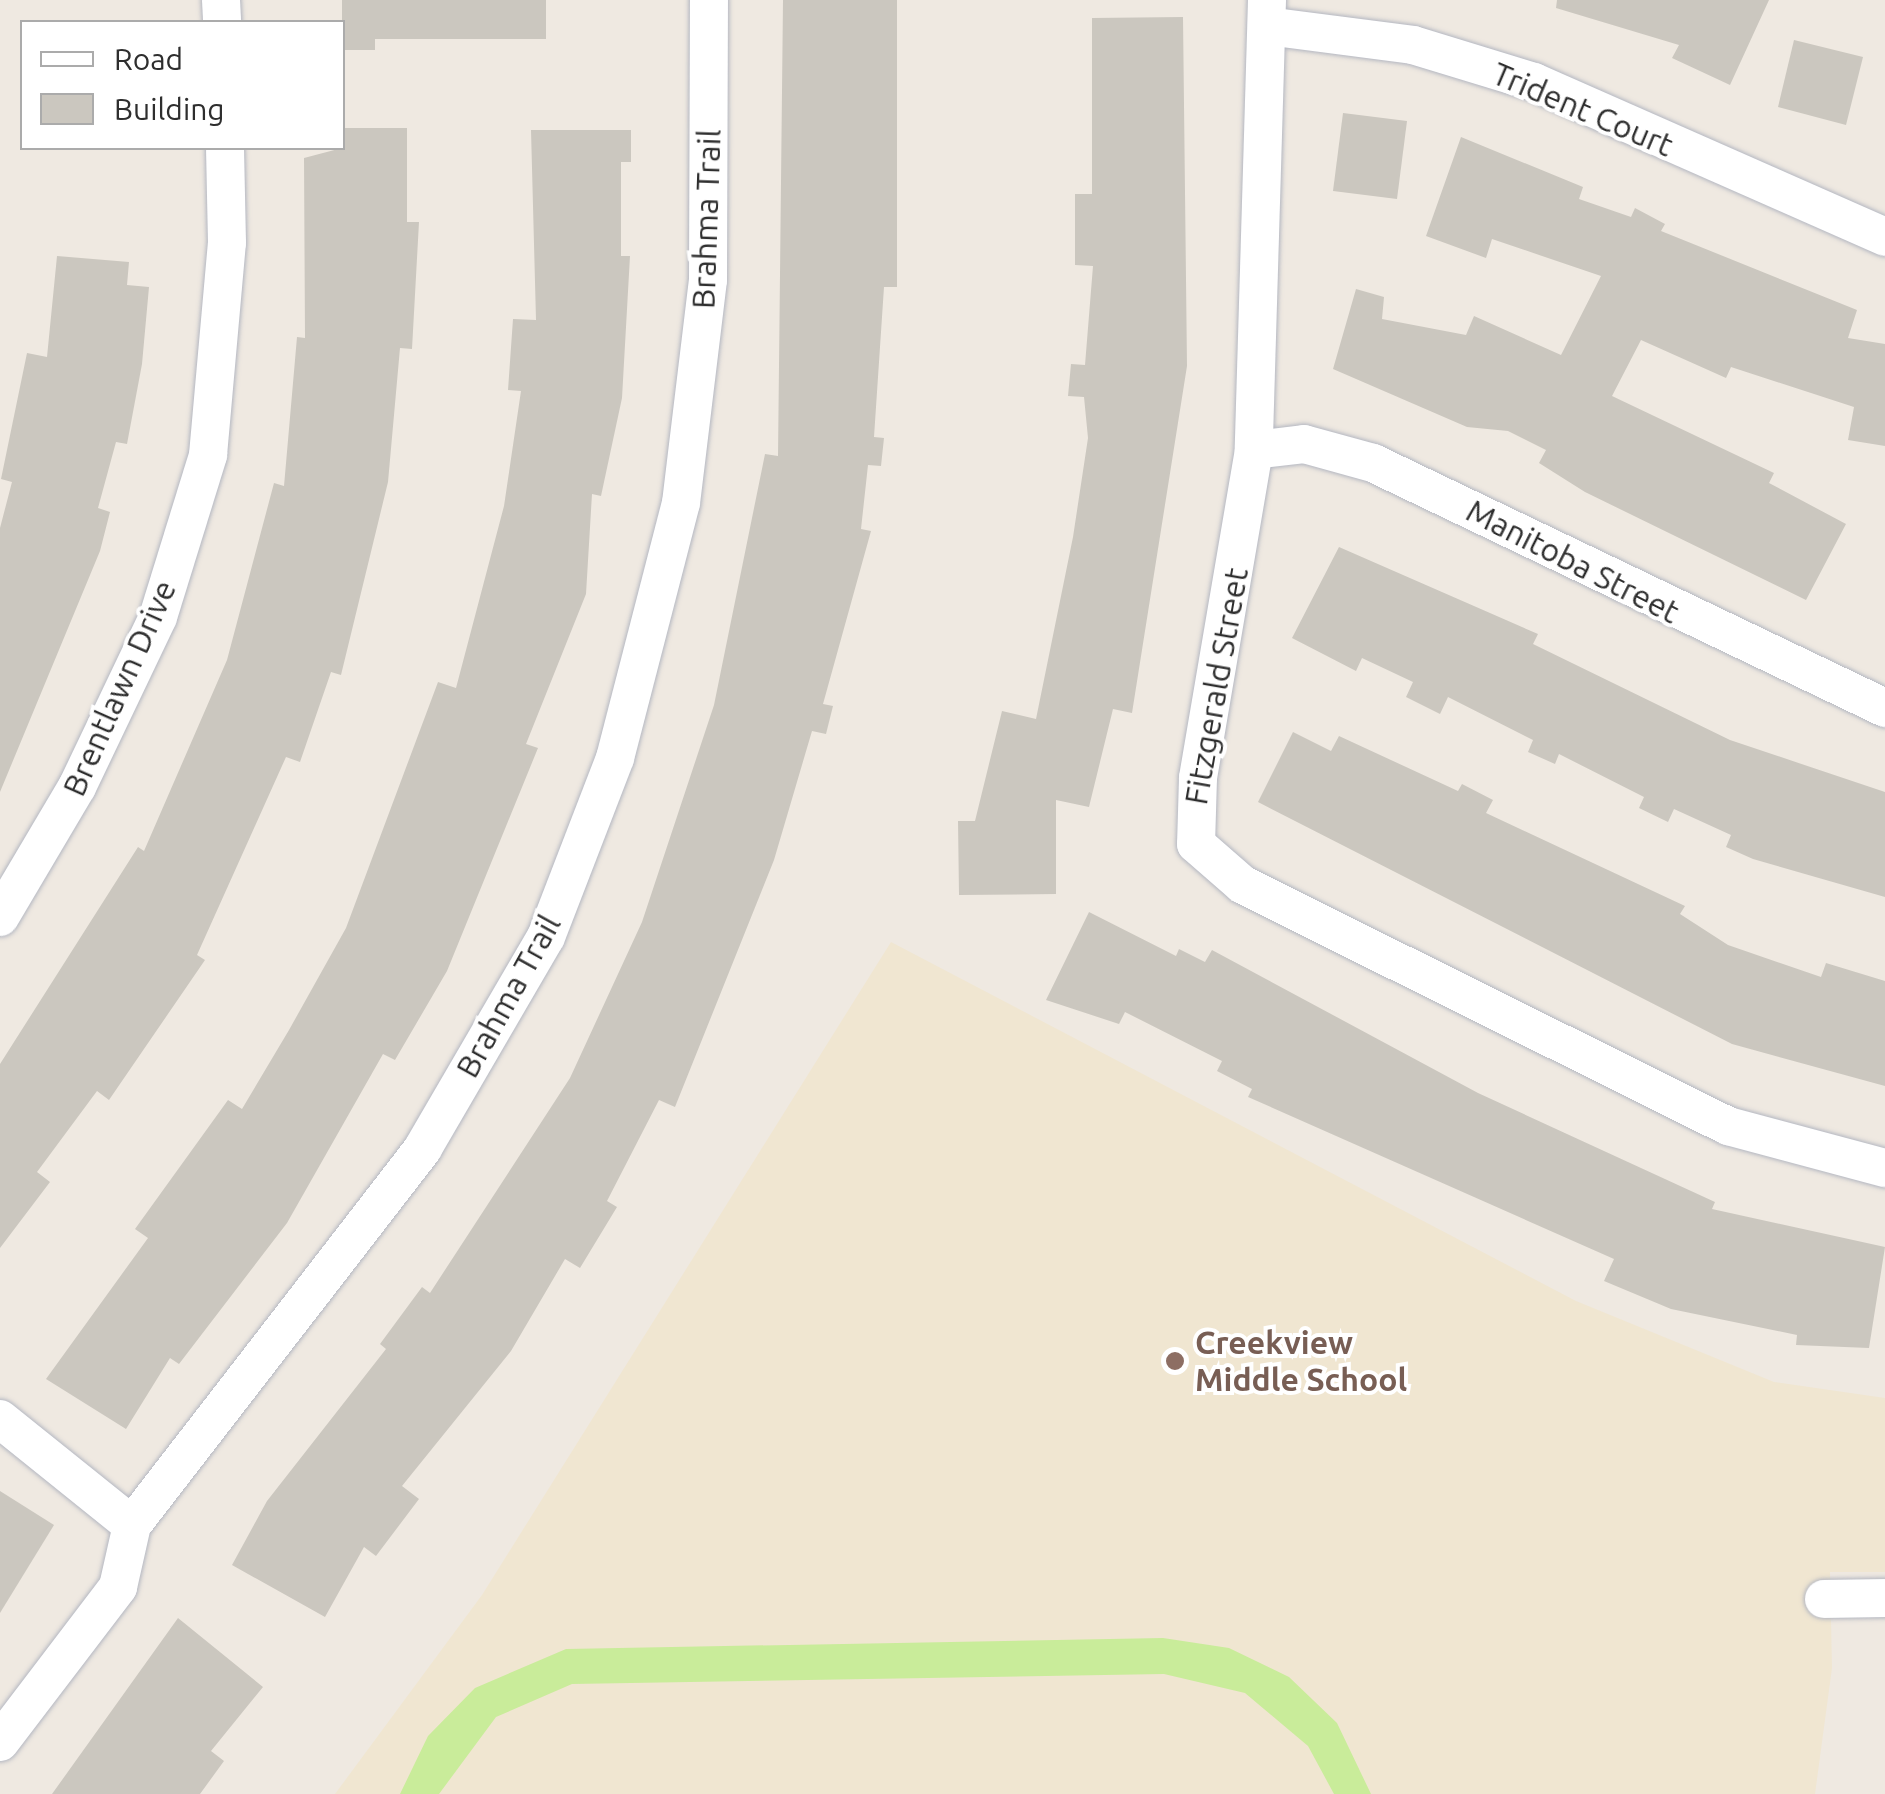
<!DOCTYPE html>
<html>
<head>
<meta charset="utf-8">
<style>
  body { margin:0 }
  #map { position:relative; width:1885px; height:1794px; overflow:hidden; background:#efe9e1; font-family:Ubuntu,sans-serif }
  div>[style] { position:absolute }
  .education>* { inset:0; background:#f0e6d1 }
  .pitch>* { inset:0; background:#c9ec9a }
  .building>* { inset:0; background:#cbc7bf }
  .roads { filter:drop-shadow(0 0 2px #b4b7c1) drop-shadow(0 0 2px #b4b7c1) }
  .minor>* { height:38px; margin:-19px; padding:0 19px; transform-origin:19px; border-radius:19px; background:#fff }
  .dots>* { width:28px; height:28px; translate:-50% -50%; box-sizing:border-box; border:5px solid #fff; border-radius:50% }
  span { translate:-50% -50%; white-space:nowrap; text-align:center; line-height:1.15; -webkit-text-stroke:8px #fff; paint-order:stroke }
  .street-label { font-size:32px; color:#2e2e2e }
  .education-label { font-size:32px; color:#785e54; font-weight:700 }
  .left { translate:0 -50%; text-align:left }
  .legend { position:absolute; left:20px; top:20px; width:325px; height:130px; box-sizing:border-box; background:#fff; border:2px solid #ababab; margin:0; padding:12px 18px; list-style:none; font-size:30px; color:#2e2e2e }
  .legend li { display:flex; align-items:center; gap:20px; height:50px }
  .legend b { width:50px; border:2px solid #ababab }
</style>
</head>
<body>
<div id="map">
  <div class="education">
    <div style="clip-path:polygon(891px 942px,1576px 1301px,1774px 1382px,1885px 1398px,1885px 1572px,1830px 1572px,1832px 1668px,1815px 1794px,335px 1794px,482px 1595px)"></div>
  </div>
  <div class="pitch">
    <div style="clip-path:polygon(1163px 1638px,1229px 1648px,1289px 1677px,1337px 1723px,1371px 1794px,1334px 1794px,1308px 1746px,1245px 1693px,1164px 1674px,572px 1684px,496px 1717px,439px 1794px,400px 1794px,428px 1736px,475px 1688px,566px 1649px)"></div>
  </div>
  <div class="building">
    <div style="clip-path:polygon(342px 0,546px 0,546px 39px,375px 39px,375px 50px,342px 50px)"></div>
    <div style="clip-path:polygon(783px 0,897px 0,897px 287px,884px 287px,874px 437px,884px 438px,881px 466px,868px 465px,861px 529px,871px 531px,823px 704px,833px 706px,826px 734px,812px 731px,774px 860px,675px 1107px,659px 1100px,607px 1201px,617px 1207px,580px 1268px,565px 1259px,511px 1351px,402px 1486px,419px 1499px,376px 1556px,364px 1547px,325px 1617px,232px 1565px,267px 1501px,386px 1349px,380px 1344px,422px 1287px,430px 1293px,570px 1078px,642px 922px,714px 705px,765px 454px,778px 456px)"></div>
    <div style="clip-path:polygon(1557px 0,1769px 0,1730px 85px,1672px 58px,1679px 45px,1556px 8px)"></div>
    <div style="clip-path:polygon(1183px 17px,1187px 366px,1132px 713px,1113px 709px,1089px 807px,1056px 800px,1056px 894px,959px 895px,958px 821px,975px 821px,1002px 711px,1036px 719px,1073px 537px,1088px 438px,1084px 397px,1068px 396px,1071px 364px,1085px 365px,1093px 266px,1075px 265px,1075px 194px,1092px 194px,1092px 18px)"></div>
    <div style="clip-path:polygon(1794px 40px,1863px 57px,1846px 125px,1778px 107px)"></div>
    <div style="clip-path:polygon(1343px 113px,1407px 121px,1397px 199px,1333px 191px)"></div>
    <div style="clip-path:polygon(342px 128px,407px 128px,407px 222px,419px 222px,412px 349px,400px 348px,388px 482px,341px 675px,331px 672px,300px 762px,286px 757px,197px 955px,205px 960px,109px 1100px,97px 1091px,37px 1172px,50px 1182px,0 1248px,0 1064px,138px 847px,144px 851px,227px 660px,274px 483px,284px 486px,297px 337px,305px 338px,304px 158px,342px 148px)"></div>
    <div style="clip-path:polygon(531px 130px,631px 130px,631px 162px,621px 162px,621px 256px,630px 256px,622px 398px,601px 496px,592px 494px,586px 594px,526px 744px,538px 748px,447px 971px,395px 1060px,383px 1054px,287px 1223px,179px 1364px,170px 1358px,126px 1429px,46px 1379px,148px 1238px,135px 1229px,228px 1100px,242px 1109px,289px 1030px,346px 928px,438px 682px,456px 688px,504px 506px,521px 391px,508px 390px,513px 319px,536px 320px)"></div>
    <div style="clip-path:polygon(1461px 137px,1583px 187px,1579px 199px,1631px 217px,1635px 208px,1665px 224px,1661px 231px,1857px 310px,1848px 338px,1885px 344px,1885px 446px,1848px 440px,1854px 407px,1731px 367px,1726px 378px,1641px 340px,1612px 396px,1774px 473px,1769px 483px,1846px 524px,1806px 600px,1585px 492px,1539px 463px,1546px 450px,1508px 431px,1467px 427px,1333px 369px,1356px 289px,1384px 297px,1382px 319px,1466px 335px,1474px 316px,1561px 355px,1601px 276px,1492px 239px,1486px 258px,1426px 236px)"></div>
    <div style="clip-path:polygon(57px 256px,129px 262px,127px 285px,149px 287px,142px 364px,127px 444px,116px 442px,98px 508px,110px 512px,100px 551px,0 792px,0 528px,12px 482px,1px 479px,27px 353px,47px 357px)"></div>
    <div style="clip-path:polygon(1339px 547px,1538px 634px,1533px 644px,1730px 740px,1885px 792px,1885px 897px,1753px 859px,1726px 847px,1731px 835px,1674px 809px,1668px 822px,1639px 808px,1644px 797px,1559px 754px,1555px 764px,1528px 752px,1533px 740px,1448px 697px,1440px 714px,1406px 697px,1413px 682px,1362px 658px,1356px 671px,1292px 638px)"></div>
    <div style="clip-path:polygon(1293px 732px,1331px 751px,1339px 736px,1458px 791px,1462px 784px,1493px 800px,1486px 813px,1685px 906px,1680px 914px,1728px 945px,1821px 977px,1826px 963px,1885px 981px,1885px 1086px,1732px 1044px,1258px 802px)"></div>
    <div style="clip-path:polygon(1089px 912px,1176px 956px,1179px 949px,1205px 962px,1212px 950px,1478px 1093px,1715px 1202px,1712px 1209px,1885px 1247px,1869px 1348px,1796px 1345px,1797px 1335px,1671px 1309px,1604px 1281px,1614px 1259px,1248px 1097px,1252px 1089px,1217px 1071px,1222px 1061px,1125px 1012px,1119px 1024px,1046px 1000px)"></div>
    <div style="clip-path:polygon(0 1491px,54px 1525px,0 1613px)"></div>
    <div style="clip-path:polygon(178px 1618px,263px 1687px,211px 1751px,224px 1761px,200px 1794px,52px 1794px)"></div>
  </div>
  <div class="roads">
    <div class="minor">
      <div style="left:221px;top:0;width:22px;rotate:87deg"></div>
      <div style="left:1267px;top:0;width:450px;rotate:91.7deg"></div>
      <div style="left:1254px;top:450px;width:333px;rotate:99.7deg"></div>
      <div style="left:1198px;top:778px;width:66px;rotate:91.7deg"></div>
      <div style="left:1196px;top:844px;width:62px;rotate:41.1deg"></div>
      <div style="left:1243px;top:885px;width:542px;rotate:26.42deg"></div>
      <div style="left:1728px;top:1126px;width:163px;rotate:15deg"></div>
      <div style="left:1267px;top:26px;width:147px;rotate:7.4deg"></div>
      <div style="left:1413px;top:45px;width:127px;rotate:17deg"></div>
      <div style="left:1534px;top:82px;width:384px;rotate:23.8deg"></div>
      <div style="left:1254px;top:450px;width:50px;rotate:-6.8deg"></div>
      <div style="left:1304px;top:444px;width:72px;rotate:15.4deg"></div>
      <div style="left:1373px;top:463px;width:568px;rotate:25.57deg"></div>
      <div style="left:0;top:917px;width:151px;rotate:-59.4deg"></div>
      <div style="left:77px;top:787px;width:188px;rotate:-64.5deg"></div>
      <div style="left:158px;top:617px;width:170px;rotate:-72.8deg"></div>
      <div style="left:208px;top:455px;width:213px;rotate:-84.9deg"></div>
      <div style="left:227px;top:243px;width:95px;rotate:-91.2deg"></div>
      <div style="left:0;top:1419px;width:169px;rotate:38.8deg"></div>
      <div style="left:1824px;top:1599px;width:61px;rotate:-0.9deg"></div>
      <div style="left:0;top:1742px;width:195px;rotate:-52.7deg"></div>
      <div style="left:118px;top:1587px;width:64px;rotate:-77.3deg"></div>
      <div style="left:132px;top:1525px;width:476px;rotate:-52.3deg"></div>
      <div style="left:423px;top:1148px;width:244px;rotate:-59.8deg"></div>
      <div style="left:546px;top:937px;width:192px;rotate:-68.9deg"></div>
      <div style="left:615px;top:758px;width:263px;rotate:-75.5deg"></div>
      <div style="left:681px;top:503px;width:225px;rotate:-83.1deg"></div>
      <div style="left:708px;top:280px;width:280px;rotate:-89.8deg"></div>
    </div>
  </div>
  <div class="dots">
    <div style="left:1175px;top:1361px;background:#8d6e63"></div>
  </div>
  <div class="street-label">
    <span style="left:1583px;top:109px;rotate:23deg">Trident Court</span>
    <span style="left:706px;top:219px;rotate:-88deg">Brahma Trail</span>
    <span style="left:1573px;top:561px;rotate:27deg">Manitoba Street</span>
    <span style="left:1216px;top:686px;rotate:-80deg">Fitzgerald Street</span>
    <span style="left:119px;top:688px;rotate:-66deg">Brentlawn Drive</span>
    <span style="left:508px;top:996px;rotate:-61deg">Brahma Trail</span>
  </div>
  <div class="education-label">
    <span class="left" style="left:1195px;top:1361px">Creekview<br>Middle School</span>
  </div>
  <ul class="legend">
  <li><b style="height:12px;background:#fff"></b>Road</li>
  <li><b style="height:28px;background:#cbc7bf"></b>Building</li>
  </ul>
</div>
</body>
</html>
